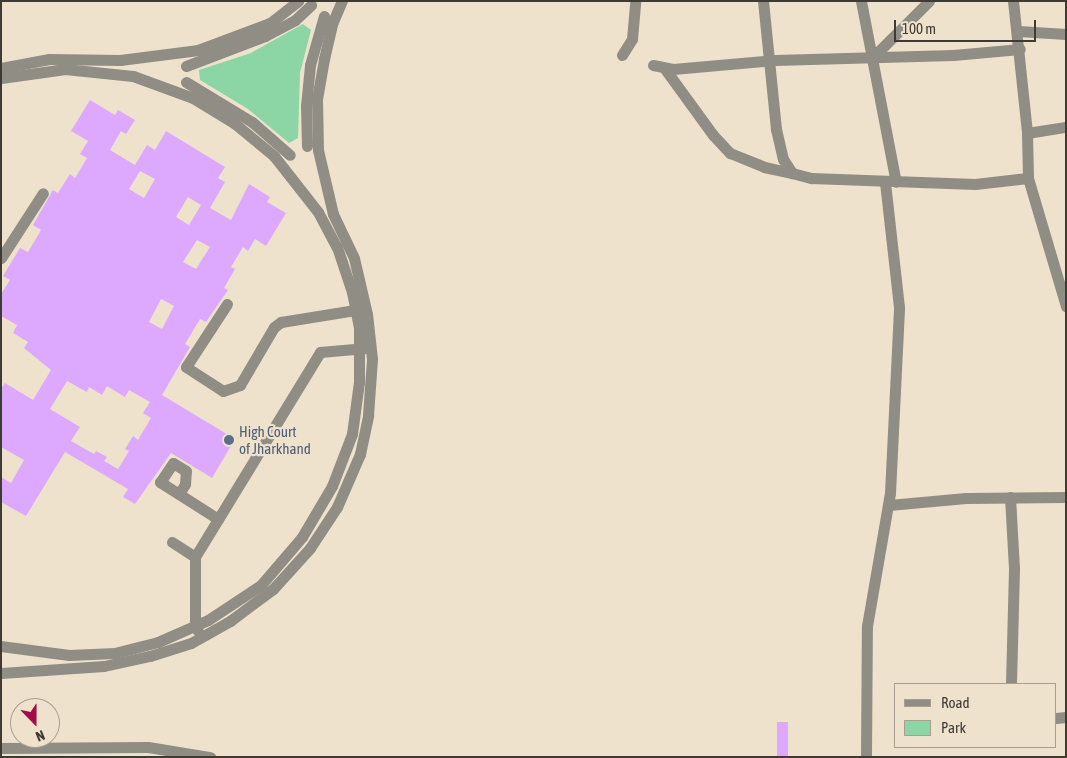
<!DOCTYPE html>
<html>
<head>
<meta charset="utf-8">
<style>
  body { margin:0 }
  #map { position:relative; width:1067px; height:758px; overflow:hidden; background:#eee2cd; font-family:"Asap Condensed",sans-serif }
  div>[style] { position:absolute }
  .green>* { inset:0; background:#8cd5a4 }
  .building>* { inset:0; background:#dca9ff }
  .minor>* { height:11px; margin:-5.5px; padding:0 5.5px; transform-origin:5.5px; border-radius:5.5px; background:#908d84 }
  .dots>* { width:14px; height:14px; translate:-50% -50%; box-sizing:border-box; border:2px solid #eee2cd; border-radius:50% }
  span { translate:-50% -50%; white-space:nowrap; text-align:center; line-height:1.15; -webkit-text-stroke:4.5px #eee2cd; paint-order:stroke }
  .service-label { font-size:15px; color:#4e5e75 }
  .left { translate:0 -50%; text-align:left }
  .frame { position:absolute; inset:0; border:2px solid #3f3a32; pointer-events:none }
  .legend { position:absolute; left:894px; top:683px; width:162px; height:65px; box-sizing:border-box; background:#eee2cd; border:1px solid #a89f8f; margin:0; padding:6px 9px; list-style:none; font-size:15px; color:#3f3a32 }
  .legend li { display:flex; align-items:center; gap:10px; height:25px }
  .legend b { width:25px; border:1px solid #a89f8f }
  .north { position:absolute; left:10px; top:698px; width:50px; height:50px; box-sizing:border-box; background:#eee2cd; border:1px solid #a89f8f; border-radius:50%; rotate:158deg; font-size:14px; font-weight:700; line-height:20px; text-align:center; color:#3f3a32 }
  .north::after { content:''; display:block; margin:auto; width:18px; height:22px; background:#a30b49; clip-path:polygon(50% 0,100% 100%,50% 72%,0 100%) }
  .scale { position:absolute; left:894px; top:20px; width:142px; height:22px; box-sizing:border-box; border:2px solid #3f3a32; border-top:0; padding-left:6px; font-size:15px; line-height:18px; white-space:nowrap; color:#3f3a32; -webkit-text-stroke:4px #eee2cd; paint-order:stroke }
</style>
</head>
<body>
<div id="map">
  <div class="green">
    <div style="clip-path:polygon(303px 24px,311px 30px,300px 73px,298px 138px,289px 143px,248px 109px,200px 80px,199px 70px,251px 53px)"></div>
  </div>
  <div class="building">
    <div style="clip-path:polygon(evenodd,90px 100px,115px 115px,118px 110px,135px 120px,126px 134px,121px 131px,110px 150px,135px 165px,147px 145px,155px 150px,166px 131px,225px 167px,218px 178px,225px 182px,210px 208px,231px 220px,249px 184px,270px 197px,267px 202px,286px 213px,266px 246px,255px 239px,248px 251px,243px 247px,231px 267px,235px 269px,224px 288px,228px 290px,206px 322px,200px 319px,185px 344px,190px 347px,162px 395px,235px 439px,212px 478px,171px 453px,135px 504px,123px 497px,128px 489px,65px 452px,26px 516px,1px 502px,1px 477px,11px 483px,24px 460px,1px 447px,1px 389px,5px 383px,33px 400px,51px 370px,24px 348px,28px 342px,13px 333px,17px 325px,1px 316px,1px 294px,10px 280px,3px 276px,20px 248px,28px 252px,41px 230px,33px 225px,53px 190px,58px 193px,70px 174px,75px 178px,87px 158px,80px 154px,88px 141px,71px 131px,90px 100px,140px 171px,155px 179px,144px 198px,129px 189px,140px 171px,90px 100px,188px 197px,201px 205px,189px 225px,176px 217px,188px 197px,90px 100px,197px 240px,210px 247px,196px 269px,183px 262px,197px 240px,90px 100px,161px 299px,174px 306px,162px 329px,149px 322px,161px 299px,90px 100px,67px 381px,87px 392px,89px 387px,102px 395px,107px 386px,125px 397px,129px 390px,150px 402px,143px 413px,151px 418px,138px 440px,133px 436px,125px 449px,129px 451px,118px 469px,104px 461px,107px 457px,96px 451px,94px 454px,71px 441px,80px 427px,50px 409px,67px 381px)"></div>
    <div style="clip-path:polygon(777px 722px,788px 722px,788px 757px,777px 757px)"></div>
  </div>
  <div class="minor">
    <div style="left:763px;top:1px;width:129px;rotate:84.2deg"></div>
    <div style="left:776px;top:129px;width:31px;rotate:77deg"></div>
    <div style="left:783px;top:159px;width:17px;rotate:57deg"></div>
    <div style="left:792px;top:173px;width:20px;rotate:15deg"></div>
    <div style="left:811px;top:178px;width:164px;rotate:2.1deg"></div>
    <div style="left:975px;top:184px;width:53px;rotate:-6.5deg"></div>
    <div style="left:861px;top:1px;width:184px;rotate:79.1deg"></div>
    <div style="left:1013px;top:1px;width:133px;rotate:83.9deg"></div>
    <div style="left:1027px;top:133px;width:45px;rotate:88.7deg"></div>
    <div style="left:1028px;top:178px;width:134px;rotate:73.5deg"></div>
    <div style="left:1018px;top:31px;width:48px;rotate:3.6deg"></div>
    <div style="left:622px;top:55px;width:19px;rotate:-58deg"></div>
    <div style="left:632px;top:39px;width:38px;rotate:-85deg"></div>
    <div style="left:874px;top:56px;width:78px;rotate:-45deg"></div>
    <div style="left:653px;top:65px;width:20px;rotate:11deg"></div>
    <div style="left:673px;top:69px;width:102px;rotate:-5deg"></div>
    <div style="left:775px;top:60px;width:178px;rotate:-1.6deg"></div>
    <div style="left:953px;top:55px;width:67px;rotate:-5.1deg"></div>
    <div style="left:186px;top:66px;width:85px;rotate:-20.8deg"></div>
    <div style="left:265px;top:36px;width:34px;rotate:-28deg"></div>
    <div style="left:295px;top:20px;width:22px;rotate:-43deg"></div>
    <div style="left:1px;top:68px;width:49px;rotate:-10.6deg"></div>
    <div style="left:49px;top:59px;width:71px;rotate:0.8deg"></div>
    <div style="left:120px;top:60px;width:79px;rotate:-7.3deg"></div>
    <div style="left:198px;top:50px;width:77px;rotate:-20.6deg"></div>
    <div style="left:270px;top:23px;width:36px;rotate:-38deg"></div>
    <div style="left:665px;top:69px;width:82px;rotate:54deg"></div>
    <div style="left:713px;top:135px;width:25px;rotate:47deg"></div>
    <div style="left:730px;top:153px;width:37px;rotate:22deg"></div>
    <div style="left:764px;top:167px;width:29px;rotate:12deg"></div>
    <div style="left:1px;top:78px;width:65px;rotate:-8deg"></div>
    <div style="left:65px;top:69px;width:68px;rotate:5.9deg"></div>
    <div style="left:133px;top:76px;width:64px;rotate:20.1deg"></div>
    <div style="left:193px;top:98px;width:48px;rotate:31.4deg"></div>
    <div style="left:234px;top:123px;width:52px;rotate:39.5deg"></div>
    <div style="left:274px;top:156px;width:71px;rotate:51.8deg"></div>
    <div style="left:318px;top:212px;width:40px;rotate:62deg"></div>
    <div style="left:337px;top:247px;width:47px;rotate:71.6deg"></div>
    <div style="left:352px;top:292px;width:37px;rotate:79deg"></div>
    <div style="left:359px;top:328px;width:54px;rotate:90deg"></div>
    <div style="left:359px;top:382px;width:52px;rotate:97.7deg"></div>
    <div style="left:352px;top:434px;width:56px;rotate:111deg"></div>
    <div style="left:332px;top:486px;width:59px;rotate:120.5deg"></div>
    <div style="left:302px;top:537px;width:63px;rotate:130.5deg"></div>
    <div style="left:261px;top:585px;width:64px;rotate:146.6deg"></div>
    <div style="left:208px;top:620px;width:55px;rotate:156.3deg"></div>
    <div style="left:158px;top:642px;width:44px;rotate:165.7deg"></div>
    <div style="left:115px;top:653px;width:46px;rotate:177.5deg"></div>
    <div style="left:69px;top:655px;width:69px;rotate:-172.5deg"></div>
    <div style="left:186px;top:82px;width:77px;rotate:31.2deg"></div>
    <div style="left:252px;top:122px;width:50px;rotate:41deg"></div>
    <div style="left:1027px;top:133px;width:39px;rotate:-9deg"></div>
    <div style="left:307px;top:146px;width:40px;rotate:-91.4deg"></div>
    <div style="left:306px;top:106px;width:41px;rotate:-84.4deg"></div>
    <div style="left:310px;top:65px;width:51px;rotate:-74.1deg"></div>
    <div style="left:1px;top:258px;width:77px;rotate:-57.1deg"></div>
    <div style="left:227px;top:304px;width:75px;rotate:123.1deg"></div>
    <div style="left:186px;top:367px;width:44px;rotate:33deg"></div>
    <div style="left:223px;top:391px;width:18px;rotate:-19deg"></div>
    <div style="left:240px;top:385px;width:67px;rotate:-59.6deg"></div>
    <div style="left:274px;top:327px;width:9px;rotate:-36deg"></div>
    <div style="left:281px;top:322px;width:75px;rotate:-9.2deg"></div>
    <div style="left:179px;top:494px;width:12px;rotate:-59deg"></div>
    <div style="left:185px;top:484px;width:13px;rotate:-86deg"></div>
    <div style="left:186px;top:471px;width:15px;rotate:-148deg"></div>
    <div style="left:173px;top:463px;width:23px;rotate:124deg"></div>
    <div style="left:160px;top:482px;width:69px;rotate:32.5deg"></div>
    <div style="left:1010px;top:497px;width:72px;rotate:86.8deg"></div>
    <div style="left:1014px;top:569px;width:115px;rotate:91.5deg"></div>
    <div style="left:889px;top:505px;width:77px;rotate:-5.2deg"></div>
    <div style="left:966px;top:498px;width:100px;rotate:-0.6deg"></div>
    <div style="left:172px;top:542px;width:27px;rotate:33deg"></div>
    <div style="left:198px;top:631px;width:6px;rotate:-121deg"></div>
    <div style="left:195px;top:626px;width:69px;rotate:-90deg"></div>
    <div style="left:195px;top:557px;width:240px;rotate:-58.6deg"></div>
    <div style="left:320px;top:352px;width:46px;rotate:-5deg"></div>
    <div style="left:1px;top:673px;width:103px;rotate:-3.9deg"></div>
    <div style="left:104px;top:666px;width:47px;rotate:-12.3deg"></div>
    <div style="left:150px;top:656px;width:43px;rotate:-17.6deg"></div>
    <div style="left:191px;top:643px;width:45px;rotate:-29.4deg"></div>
    <div style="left:230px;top:621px;width:54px;rotate:-36.7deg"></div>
    <div style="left:273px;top:589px;width:55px;rotate:-47.9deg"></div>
    <div style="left:310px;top:548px;width:49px;rotate:-56.6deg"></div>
    <div style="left:337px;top:507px;width:58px;rotate:-66.5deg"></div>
    <div style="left:360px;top:454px;width:40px;rotate:-78deg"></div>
    <div style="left:368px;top:415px;width:56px;rotate:-85.9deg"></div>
    <div style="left:372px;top:359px;width:45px;rotate:-96.3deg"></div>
    <div style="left:367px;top:314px;width:57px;rotate:-103.1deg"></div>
    <div style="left:354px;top:258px;width:49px;rotate:-115.5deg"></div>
    <div style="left:333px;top:214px;width:66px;rotate:-103.2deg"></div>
    <div style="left:318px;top:150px;width:51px;rotate:-91.1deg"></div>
    <div style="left:317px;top:99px;width:41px;rotate:-80.1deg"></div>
    <div style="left:324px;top:59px;width:36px;rotate:-77deg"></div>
    <div style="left:332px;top:24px;width:25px;rotate:-67deg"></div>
    <div style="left:1056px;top:718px;width:10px;rotate:-6deg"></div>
    <div style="left:1px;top:748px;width:147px;rotate:-0.4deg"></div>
    <div style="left:148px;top:747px;width:63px;rotate:9.2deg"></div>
    <div style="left:866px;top:757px;width:131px;rotate:-89.6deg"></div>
    <div style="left:867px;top:626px;width:135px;rotate:-80.2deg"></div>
    <div style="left:890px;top:493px;width:186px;rotate:-87.2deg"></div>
    <div style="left:899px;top:307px;width:126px;rotate:-96.4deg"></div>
  </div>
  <div class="dots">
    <div style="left:229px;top:440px;background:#5c6f8a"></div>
  </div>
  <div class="service-label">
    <span class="left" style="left:239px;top:440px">High Court<br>of Jharkhand</span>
  </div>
  <div class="frame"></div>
  <ul class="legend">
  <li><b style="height:6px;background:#908d84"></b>Road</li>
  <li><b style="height:14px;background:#8cd5a4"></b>Park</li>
  </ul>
  <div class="north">N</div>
  <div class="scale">100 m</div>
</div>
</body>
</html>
